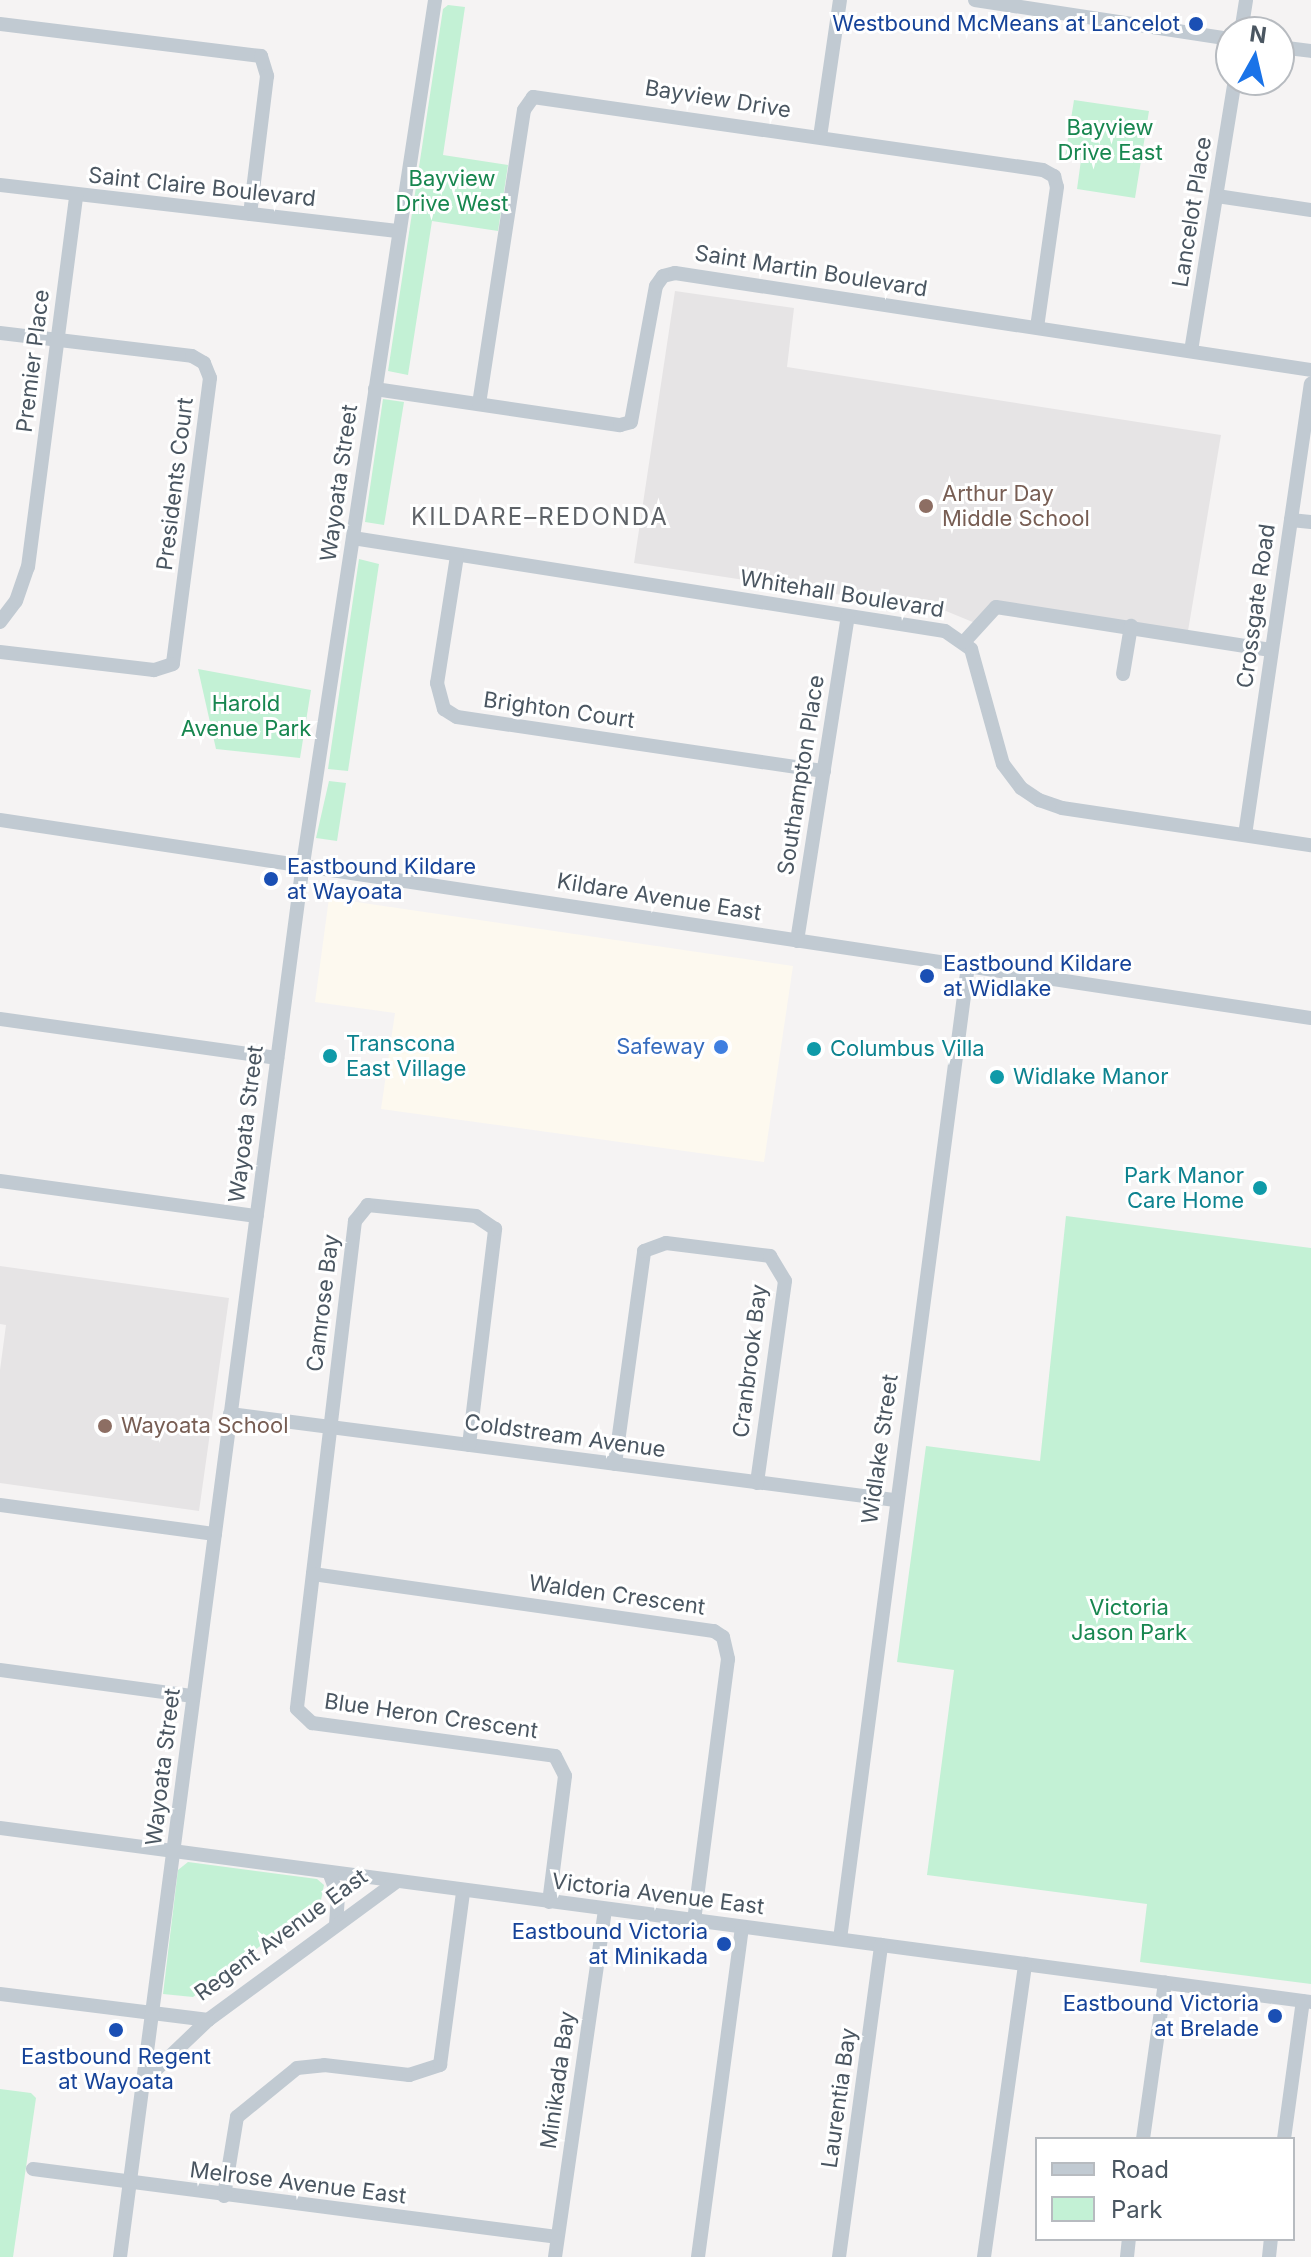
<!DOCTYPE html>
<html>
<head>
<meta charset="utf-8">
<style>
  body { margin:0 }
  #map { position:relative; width:1311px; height:2257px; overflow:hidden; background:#f5f3f3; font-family:Inter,sans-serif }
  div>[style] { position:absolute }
  .commercial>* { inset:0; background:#fdf9ef }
  .education>* { inset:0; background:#e6e4e5 }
  .green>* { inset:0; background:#c3f1d5 }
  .minor>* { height:14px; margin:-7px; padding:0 7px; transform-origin:7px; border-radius:7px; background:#c1cad2 }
  .dots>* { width:22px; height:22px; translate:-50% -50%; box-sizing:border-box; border:4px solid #fff; border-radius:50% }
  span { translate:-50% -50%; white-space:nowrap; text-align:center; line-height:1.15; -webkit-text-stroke:6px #fff; paint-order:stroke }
  .transit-label { font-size:22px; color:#164399 }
  .right { translate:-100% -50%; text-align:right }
  .left { translate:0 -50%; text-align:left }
  .street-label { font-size:22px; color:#4a5661 }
  .park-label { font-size:22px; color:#17864f }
  .education-label { font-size:22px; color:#785e54 }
  .culture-label { font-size:22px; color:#0d838f }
  .shop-label { font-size:22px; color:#366cbe }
  .neighbourhood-label { font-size:24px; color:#5f6368; letter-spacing:2px }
  .legend { position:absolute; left:1035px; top:2137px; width:260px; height:104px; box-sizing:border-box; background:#fff; border:2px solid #b7bbc0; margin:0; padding:10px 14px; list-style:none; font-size:24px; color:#4a5661 }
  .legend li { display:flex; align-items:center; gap:16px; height:40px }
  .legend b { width:40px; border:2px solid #b7bbc0 }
  .north { position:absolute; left:1215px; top:16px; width:80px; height:80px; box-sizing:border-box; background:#fff; border:2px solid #b7bbc0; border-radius:50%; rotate:8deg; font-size:22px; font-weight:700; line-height:32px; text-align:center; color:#4a5661 }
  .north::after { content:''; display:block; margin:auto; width:28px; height:36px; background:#1a73e8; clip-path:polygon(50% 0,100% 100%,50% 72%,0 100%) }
</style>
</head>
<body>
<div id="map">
  <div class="commercial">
    <div style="clip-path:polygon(329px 898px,793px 966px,764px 1162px,381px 1109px,395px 1013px,315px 1002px)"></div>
  </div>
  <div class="education">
    <div style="clip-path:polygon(675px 291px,794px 308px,787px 367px,1221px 435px,1188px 631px,996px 602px,975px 623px,946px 611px,634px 563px)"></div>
    <div style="clip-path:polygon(0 1266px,229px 1298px,199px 1511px,0 1483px,0 1370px,6px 1325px,0 1324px)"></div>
  </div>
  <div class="green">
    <div style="clip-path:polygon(448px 5px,465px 7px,443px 155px,508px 165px,498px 231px,432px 221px,408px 375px,388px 371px,443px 9px)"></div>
    <div style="clip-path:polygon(1074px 100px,1149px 111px,1135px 198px,1077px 189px,1081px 160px,1065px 157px)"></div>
    <div style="clip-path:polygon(383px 399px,404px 402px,384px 525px,365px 522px)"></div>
    <div style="clip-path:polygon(359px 559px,379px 564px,348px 771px,328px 769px)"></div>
    <div style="clip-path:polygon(198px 669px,311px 690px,300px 758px,216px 749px)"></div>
    <div style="clip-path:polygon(329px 781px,346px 783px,337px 841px,316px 838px)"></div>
    <div style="clip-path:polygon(1066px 1216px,1311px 1248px,1311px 1984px,1140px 1962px,1147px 1904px,927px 1875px,954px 1670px,897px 1662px,926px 1446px,1040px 1461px)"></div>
    <div style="clip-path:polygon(188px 1862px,317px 1879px,324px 1885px,321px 1900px,193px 1997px,163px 1994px,178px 1870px)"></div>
    <div style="clip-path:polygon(0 2089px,31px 2093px,36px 2098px,13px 2257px,0 2257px)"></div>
  </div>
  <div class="minor">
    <div style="left:975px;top:0;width:259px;rotate:8.7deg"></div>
    <div style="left:0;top:24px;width:263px;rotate:7deg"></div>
    <div style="left:261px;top:56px;width:21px;rotate:73deg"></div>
    <div style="left:267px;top:76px;width:139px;rotate:97deg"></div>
    <div style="left:1241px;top:32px;width:32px;rotate:-81deg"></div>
    <div style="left:1279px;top:47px;width:32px;rotate:7deg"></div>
    <div style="left:820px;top:137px;width:138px;rotate:-81.7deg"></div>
    <div style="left:0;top:185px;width:402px;rotate:6.6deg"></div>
    <div style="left:1217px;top:196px;width:95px;rotate:8.5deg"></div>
    <div style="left:0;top:333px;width:193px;rotate:6.8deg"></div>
    <div style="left:192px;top:356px;width:14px;rotate:30deg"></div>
    <div style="left:204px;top:363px;width:16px;rotate:68deg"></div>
    <div style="left:210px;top:378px;width:288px;rotate:97.4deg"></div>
    <div style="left:173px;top:664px;width:20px;rotate:162deg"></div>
    <div style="left:154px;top:670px;width:155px;rotate:-173.3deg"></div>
    <div style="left:1191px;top:351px;width:275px;rotate:-80.8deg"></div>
    <div style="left:375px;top:389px;width:248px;rotate:8.4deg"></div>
    <div style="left:620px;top:425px;width:11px;rotate:-15deg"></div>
    <div style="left:631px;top:422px;width:138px;rotate:-79.6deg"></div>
    <div style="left:656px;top:286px;width:12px;rotate:-55deg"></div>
    <div style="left:663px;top:276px;width:12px;rotate:-14deg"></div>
    <div style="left:675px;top:273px;width:643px;rotate:8.67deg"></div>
    <div style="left:479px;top:404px;width:297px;rotate:-81.3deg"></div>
    <div style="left:524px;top:110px;width:16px;rotate:-55deg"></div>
    <div style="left:533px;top:97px;width:515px;rotate:8.15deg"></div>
    <div style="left:1043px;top:170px;width:13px;rotate:29deg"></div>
    <div style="left:1054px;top:176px;width:11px;rotate:75deg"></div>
    <div style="left:1057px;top:187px;width:141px;rotate:98.1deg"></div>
    <div style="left:1291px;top:520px;width:20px;rotate:6deg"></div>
    <div style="left:353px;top:538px;width:599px;rotate:8.93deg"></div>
    <div style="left:945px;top:631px;width:32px;rotate:35deg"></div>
    <div style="left:971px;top:649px;width:119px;rotate:74.5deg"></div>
    <div style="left:1003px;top:764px;width:30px;rotate:53deg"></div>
    <div style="left:1021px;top:788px;width:22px;rotate:34deg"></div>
    <div style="left:1039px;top:800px;width:24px;rotate:19deg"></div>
    <div style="left:1062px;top:808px;width:252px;rotate:8.5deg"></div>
    <div style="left:457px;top:556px;width:129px;rotate:98.9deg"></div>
    <div style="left:437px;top:683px;width:27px;rotate:75deg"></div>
    <div style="left:444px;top:709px;width:15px;rotate:32deg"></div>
    <div style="left:457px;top:717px;width:371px;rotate:8.4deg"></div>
    <div style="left:0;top:622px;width:26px;rotate:-53deg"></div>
    <div style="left:16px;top:601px;width:36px;rotate:-71deg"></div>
    <div style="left:28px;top:567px;width:375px;rotate:-82.6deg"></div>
    <div style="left:964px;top:642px;width:47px;rotate:-47.6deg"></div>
    <div style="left:996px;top:607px;width:278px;rotate:8.9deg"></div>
    <div style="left:1123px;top:674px;width:49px;rotate:-80.5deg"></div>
    <div style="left:0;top:820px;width:1326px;rotate:8.59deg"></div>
    <div style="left:1245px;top:835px;width:456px;rotate:-81.7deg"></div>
    <div style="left:797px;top:941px;width:329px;rotate:-81.1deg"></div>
    <div style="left:0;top:1019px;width:280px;rotate:8deg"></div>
    <div style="left:0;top:1181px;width:259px;rotate:7.8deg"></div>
    <div style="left:230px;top:1414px;width:671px;rotate:7.37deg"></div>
    <div style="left:469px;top:1445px;width:218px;rotate:-83.1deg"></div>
    <div style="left:495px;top:1229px;width:23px;rotate:-146deg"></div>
    <div style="left:476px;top:1216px;width:109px;rotate:-174.2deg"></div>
    <div style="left:368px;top:1205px;width:21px;rotate:129deg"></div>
    <div style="left:355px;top:1221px;width:491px;rotate:96.8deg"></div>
    <div style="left:297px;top:1709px;width:21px;rotate:43deg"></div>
    <div style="left:312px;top:1723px;width:245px;rotate:7.7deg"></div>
    <div style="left:555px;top:1756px;width:22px;rotate:63deg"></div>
    <div style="left:565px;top:1776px;width:127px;rotate:97.2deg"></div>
    <div style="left:615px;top:1464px;width:215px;rotate:-82.2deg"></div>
    <div style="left:644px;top:1251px;width:23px;rotate:-20deg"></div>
    <div style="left:666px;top:1243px;width:105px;rotate:7.1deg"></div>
    <div style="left:770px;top:1256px;width:29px;rotate:59deg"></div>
    <div style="left:785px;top:1281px;width:204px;rotate:97.9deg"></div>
    <div style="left:0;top:1505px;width:217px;rotate:7.7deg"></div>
    <div style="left:313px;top:1574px;width:405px;rotate:8.1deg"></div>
    <div style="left:714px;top:1631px;width:11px;rotate:34deg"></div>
    <div style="left:723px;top:1637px;width:23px;rotate:77deg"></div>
    <div style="left:728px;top:1659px;width:265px;rotate:97.4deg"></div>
    <div style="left:0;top:1670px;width:195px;rotate:7.7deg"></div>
    <div style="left:0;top:1828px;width:1322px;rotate:7.56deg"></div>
    <div style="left:329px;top:1872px;width:26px;rotate:69deg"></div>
    <div style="left:338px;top:1896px;width:27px;rotate:94deg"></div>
    <div style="left:840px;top:1939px;width:981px;rotate:-82.51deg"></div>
    <div style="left:0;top:1994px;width:210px;rotate:7.1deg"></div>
    <div style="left:208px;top:2020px;width:233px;rotate:-36.3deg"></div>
    <div style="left:143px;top:2082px;width:90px;rotate:-43.6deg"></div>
    <div style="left:1143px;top:2139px;width:158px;rotate:-82deg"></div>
    <div style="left:1284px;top:2139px;width:139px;rotate:-82.2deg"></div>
    <div style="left:33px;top:2169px;width:528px;rotate:7.39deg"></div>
    <div style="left:224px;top:2196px;width:80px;rotate:-80.7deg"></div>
    <div style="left:237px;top:2117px;width:77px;rotate:-39.2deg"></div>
    <div style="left:297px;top:2068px;width:27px;rotate:-6deg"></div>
    <div style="left:324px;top:2065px;width:86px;rotate:6.7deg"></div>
    <div style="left:409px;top:2075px;width:33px;rotate:-18deg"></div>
    <div style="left:440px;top:2065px;width:175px;rotate:-82.4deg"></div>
    <div style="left:120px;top:2257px;width:1405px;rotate:-82.52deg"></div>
    <div style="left:303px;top:864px;width:874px;rotate:-81.31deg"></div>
    <div style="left:555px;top:2257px;width:351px;rotate:-81.8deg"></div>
    <div style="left:698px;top:2257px;width:333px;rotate:-82.4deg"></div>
    <div style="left:839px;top:2257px;width:315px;rotate:-82.3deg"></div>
    <div style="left:984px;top:2257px;width:296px;rotate:-82deg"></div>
    <div style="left:1127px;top:2257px;width:18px;rotate:-84deg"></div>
    <div style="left:1269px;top:2257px;width:18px;rotate:-84deg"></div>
  </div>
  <div class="dots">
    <div style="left:1196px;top:24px;background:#1a4fb4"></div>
    <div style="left:926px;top:506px;background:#8d6e63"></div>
    <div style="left:271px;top:879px;background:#1a4fb4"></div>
    <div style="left:927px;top:976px;background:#1a4fb4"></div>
    <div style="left:721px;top:1047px;background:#3f7fe0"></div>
    <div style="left:814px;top:1049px;background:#0f9aa8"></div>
    <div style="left:330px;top:1056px;background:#0f9aa8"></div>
    <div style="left:997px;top:1077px;background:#0f9aa8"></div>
    <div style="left:1260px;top:1188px;background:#0f9aa8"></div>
    <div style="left:105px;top:1426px;background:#8d6e63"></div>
    <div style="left:724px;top:1944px;background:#1a4fb4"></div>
    <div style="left:1275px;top:2016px;background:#1a4fb4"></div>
    <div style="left:116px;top:2030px;background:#1a4fb4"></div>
  </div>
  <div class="transit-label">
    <span class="right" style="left:1180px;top:24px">Westbound McMeans at Lancelot</span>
    <span class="left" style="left:287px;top:879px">Eastbound Kildare<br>at Wayoata</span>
    <span class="left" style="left:943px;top:976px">Eastbound Kildare<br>at Widlake</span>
    <span class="right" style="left:708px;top:1944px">Eastbound Victoria<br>at Minikada</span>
    <span class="right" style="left:1259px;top:2016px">Eastbound Victoria<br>at Brelade</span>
    <span style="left:116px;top:2069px">Eastbound Regent<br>at Wayoata</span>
  </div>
  <div class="street-label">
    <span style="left:718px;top:99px;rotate:9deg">Bayview Drive</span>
    <span style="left:202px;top:187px;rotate:6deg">Saint Claire Boulevard</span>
    <span style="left:1192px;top:212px;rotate:-81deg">Lancelot Place</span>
    <span style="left:811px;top:271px;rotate:9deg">Saint Martin Boulevard</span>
    <span style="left:33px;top:361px;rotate:-83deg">Premier Place</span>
    <span style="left:339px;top:483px;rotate:-82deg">Wayoata Street</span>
    <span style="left:175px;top:484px;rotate:-83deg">Presidents Court</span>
    <span style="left:842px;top:594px;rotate:9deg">Whitehall Boulevard</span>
    <span style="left:1256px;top:606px;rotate:-82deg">Crossgate Road</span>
    <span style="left:559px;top:710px;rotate:8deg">Brighton Court</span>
    <span style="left:801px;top:775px;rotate:-81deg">Southampton Place</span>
    <span style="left:659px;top:897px;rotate:9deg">Kildare Avenue East</span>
    <span style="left:246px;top:1124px;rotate:-83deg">Wayoata Street</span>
    <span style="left:323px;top:1303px;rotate:-83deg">Camrose Bay</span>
    <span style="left:750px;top:1361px;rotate:-83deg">Cranbrook Bay</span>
    <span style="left:565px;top:1436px;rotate:8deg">Coldstream Avenue</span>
    <span style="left:880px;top:1449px;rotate:-82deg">Widlake Street</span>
    <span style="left:617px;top:1595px;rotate:8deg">Walden Crescent</span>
    <span style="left:431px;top:1716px;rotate:8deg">Blue Heron Crescent</span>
    <span style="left:163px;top:1767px;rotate:-83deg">Wayoata Street</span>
    <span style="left:658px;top:1894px;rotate:7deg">Victoria Avenue East</span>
    <span style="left:281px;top:1935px;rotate:-36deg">Regent Avenue East</span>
    <span style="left:558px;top:2080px;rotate:-82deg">Minikada Bay</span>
    <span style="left:839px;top:2098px;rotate:-82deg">Laurentia Bay</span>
    <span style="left:298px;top:2183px;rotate:7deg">Melrose Avenue East</span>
  </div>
  <div class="park-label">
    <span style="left:1110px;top:140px">Bayview<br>Drive East</span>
    <span style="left:452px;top:191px">Bayview<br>Drive West</span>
    <span style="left:246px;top:716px">Harold<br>Avenue Park</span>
    <span style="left:1129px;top:1620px">Victoria<br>Jason Park</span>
  </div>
  <div class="education-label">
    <span class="left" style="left:942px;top:506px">Arthur Day<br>Middle School</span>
    <span class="left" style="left:121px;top:1426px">Wayoata School</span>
  </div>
  <div class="culture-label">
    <span class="left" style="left:346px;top:1056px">Transcona<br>East Village</span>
    <span class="left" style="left:830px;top:1049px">Columbus Villa</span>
    <span class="left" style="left:1013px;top:1077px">Widlake Manor</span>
    <span class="right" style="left:1244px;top:1188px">Park Manor<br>Care Home</span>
  </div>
  <div class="shop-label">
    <span class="right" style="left:705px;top:1047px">Safeway</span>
  </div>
  <div class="neighbourhood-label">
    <span style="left:540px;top:517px">KILDARE–REDONDA</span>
  </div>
  <ul class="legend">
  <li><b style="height:10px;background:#c1cad2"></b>Road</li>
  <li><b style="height:22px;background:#c3f1d5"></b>Park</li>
  </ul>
  <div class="north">N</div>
</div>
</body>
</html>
